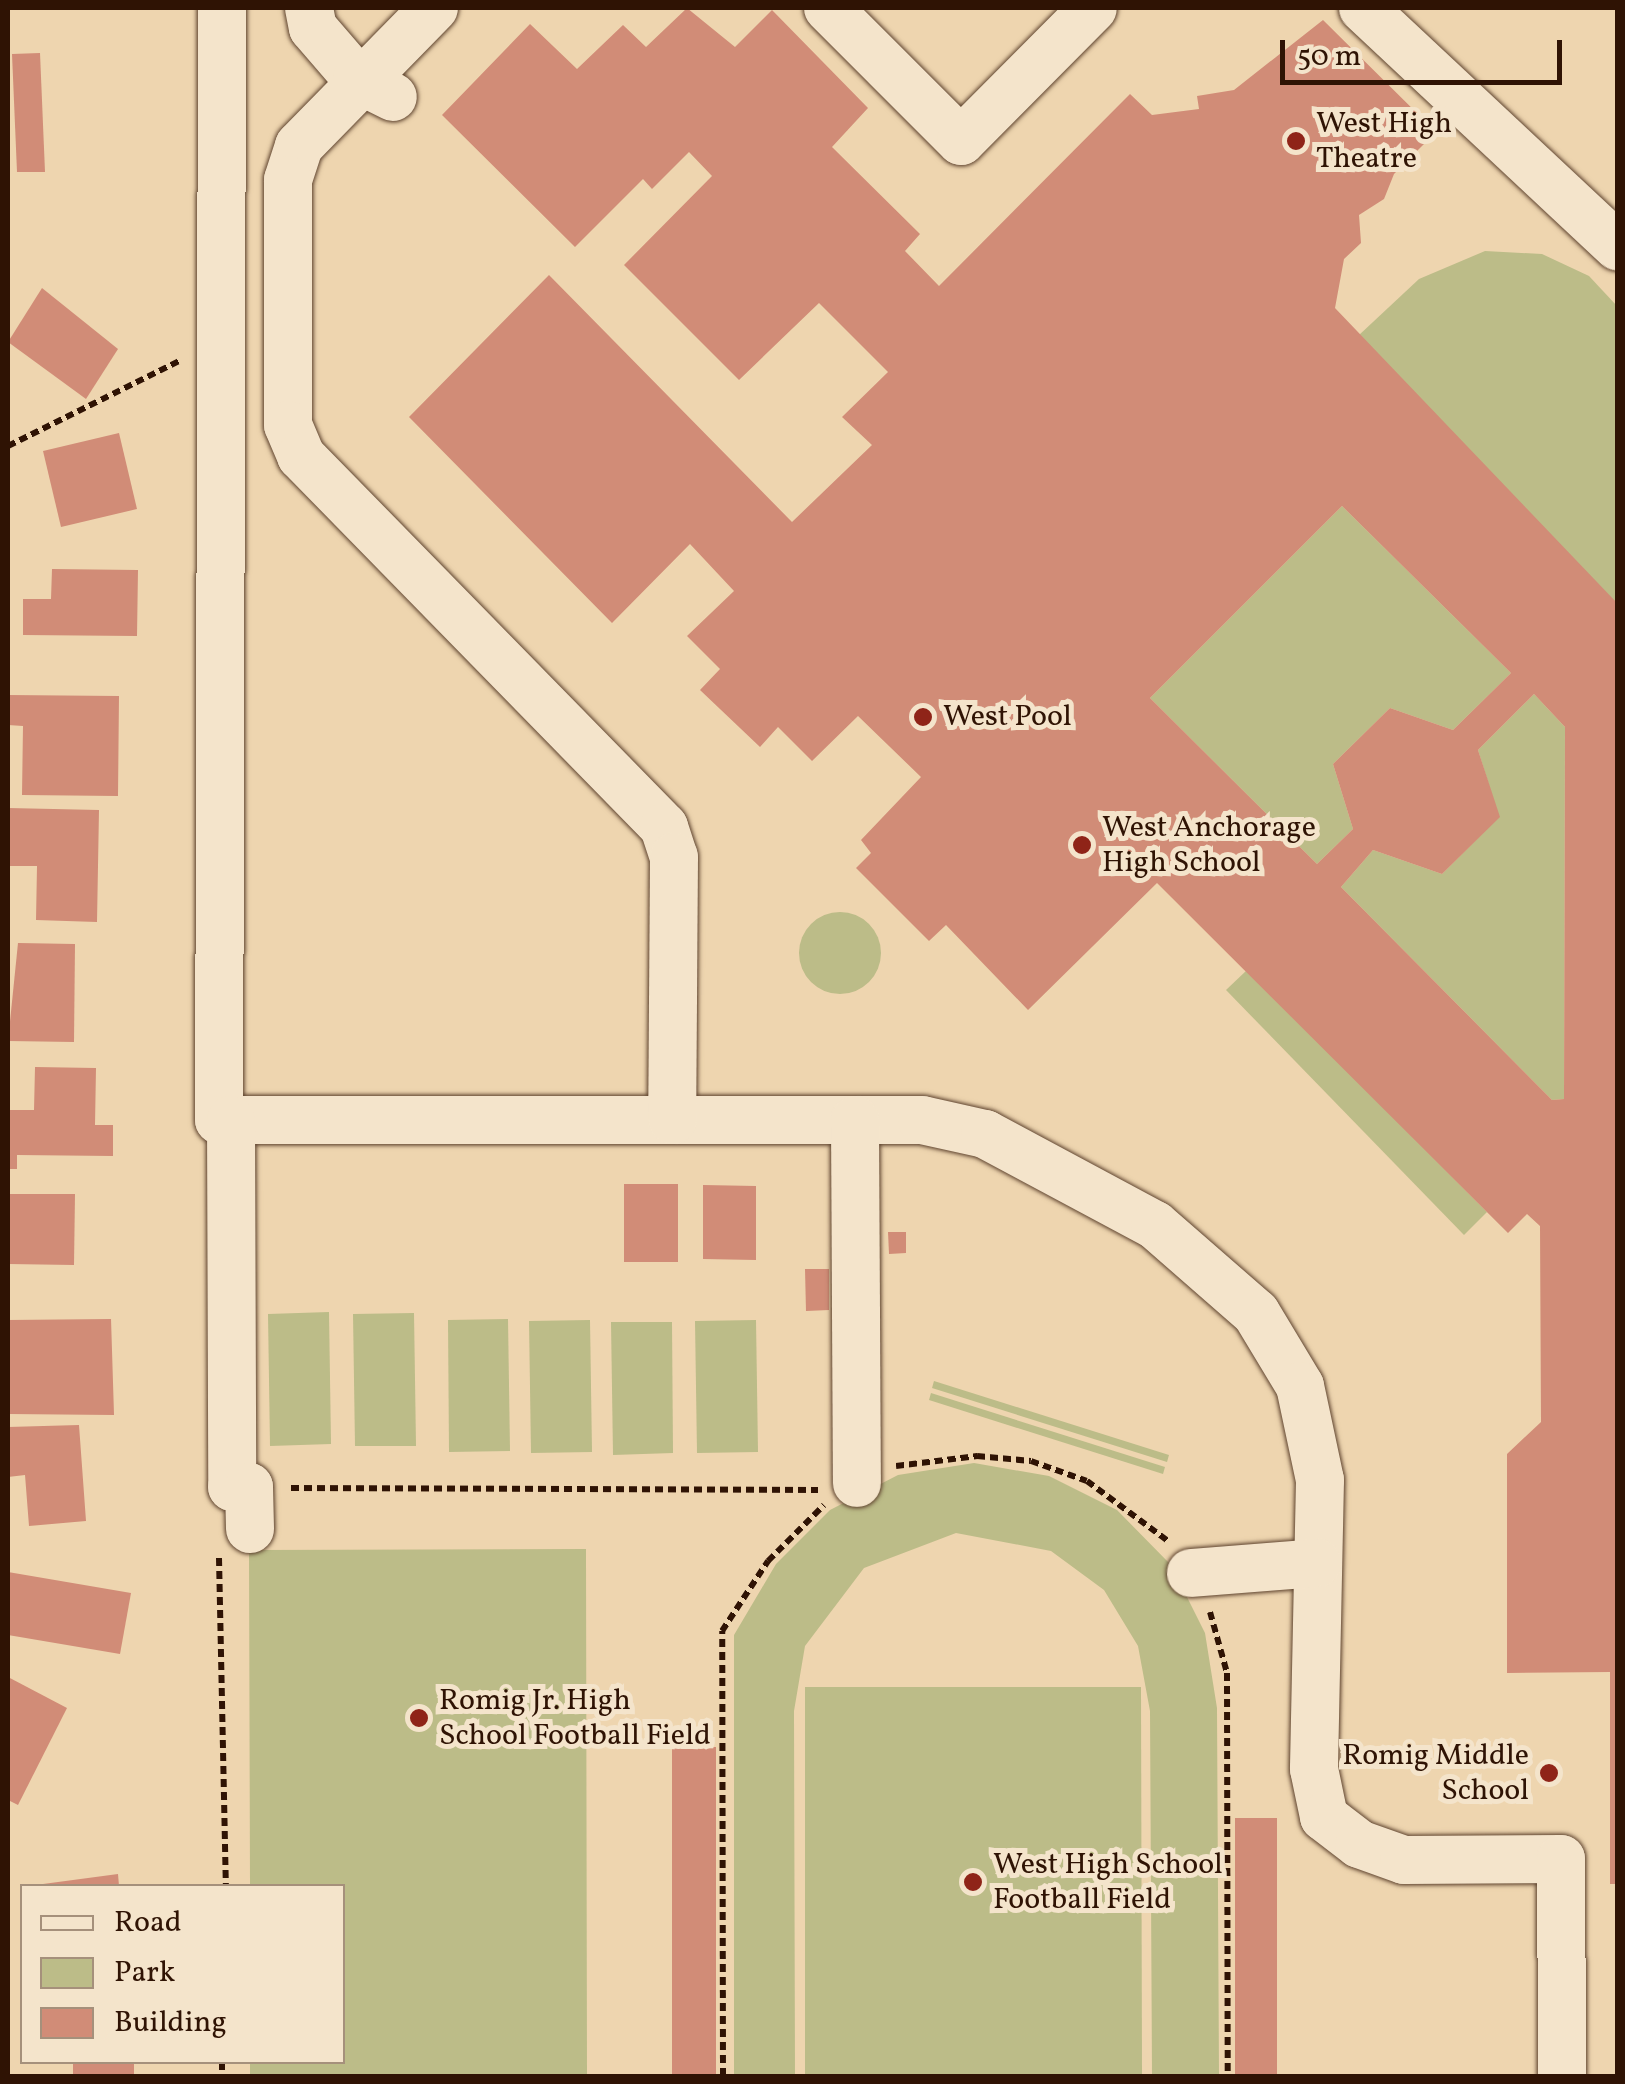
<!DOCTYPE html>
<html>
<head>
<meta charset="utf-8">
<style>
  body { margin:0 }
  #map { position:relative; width:1625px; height:2084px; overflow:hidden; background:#eed5af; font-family:Vollkorn,serif }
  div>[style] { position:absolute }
  .green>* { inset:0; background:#bcbc88 }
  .round { border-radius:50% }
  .building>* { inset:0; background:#d18c77 }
  .path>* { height:6px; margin-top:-3px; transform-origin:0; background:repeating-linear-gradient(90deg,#2f1304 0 8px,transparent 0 13px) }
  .roads { filter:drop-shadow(0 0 2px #5f442f) drop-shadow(0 0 2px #5f442f) }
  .minor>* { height:48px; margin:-24px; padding:0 24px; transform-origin:24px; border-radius:24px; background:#f4e4cb }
  .dots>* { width:28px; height:28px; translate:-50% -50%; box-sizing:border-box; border:5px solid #f4e4cb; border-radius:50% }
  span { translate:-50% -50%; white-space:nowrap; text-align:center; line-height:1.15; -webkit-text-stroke:10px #f4e4cb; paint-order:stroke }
  .poi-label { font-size:30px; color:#2f1304 }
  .left { translate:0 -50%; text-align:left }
  .right { translate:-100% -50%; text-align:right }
  .frame { position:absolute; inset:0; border:10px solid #2f1304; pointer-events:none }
  .legend { position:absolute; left:20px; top:1884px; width:325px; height:180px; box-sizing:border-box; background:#f4e4cb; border:2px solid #a5907b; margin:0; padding:12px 18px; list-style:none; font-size:30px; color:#2f1304 }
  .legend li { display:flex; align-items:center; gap:20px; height:50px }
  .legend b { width:50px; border:2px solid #a5907b }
  .scale { position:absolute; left:1280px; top:40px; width:282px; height:45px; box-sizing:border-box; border:5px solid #2f1304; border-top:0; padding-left:12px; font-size:30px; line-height:35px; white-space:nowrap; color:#2f1304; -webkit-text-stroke:8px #f4e4cb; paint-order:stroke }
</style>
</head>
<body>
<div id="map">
  <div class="green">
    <div style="clip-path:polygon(1485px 251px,1542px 254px,1589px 276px,1617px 306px,1617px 604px,1358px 336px,1419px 279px)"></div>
    <div style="clip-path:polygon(1342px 506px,1511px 673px,1453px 730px,1390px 708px,1333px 764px,1353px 829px,1317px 864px,1150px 698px)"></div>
    <div style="clip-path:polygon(1534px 694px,1565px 727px,1564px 1099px,1552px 1100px,1341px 887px,1373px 850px,1442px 874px,1499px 817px,1478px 750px)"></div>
    <div class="round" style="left:799px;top:912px;width:82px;height:82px"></div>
    <div style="clip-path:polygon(1247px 970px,1487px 1212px,1464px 1235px,1226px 990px)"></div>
    <div style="clip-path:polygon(329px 1312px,331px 1444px,270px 1446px,268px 1314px)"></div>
    <div style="clip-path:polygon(414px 1313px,416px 1446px,355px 1446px,353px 1314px)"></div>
    <div style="clip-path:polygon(508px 1319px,510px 1451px,449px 1452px,448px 1320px)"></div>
    <div style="clip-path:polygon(590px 1320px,592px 1452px,531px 1453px,529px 1321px)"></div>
    <div style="clip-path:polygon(756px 1320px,758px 1452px,697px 1453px,695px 1321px)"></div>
    <div style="clip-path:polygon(611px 1322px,672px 1322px,673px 1453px,613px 1455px)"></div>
    <div style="clip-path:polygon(934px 1381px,1169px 1455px,1167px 1462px,932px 1388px)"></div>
    <div style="clip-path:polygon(931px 1393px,1165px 1467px,1163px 1474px,929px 1400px)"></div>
    <div style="clip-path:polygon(974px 1463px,1049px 1476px,1117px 1510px,1171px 1565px,1205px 1633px,1217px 1708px,1219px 2076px,1152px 2076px,1150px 1711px,1138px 1646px,1104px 1590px,1051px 1551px,956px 1533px,864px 1568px,805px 1646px,794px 1711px,795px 2076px,734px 2076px,734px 1635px,776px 1564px,830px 1510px,898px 1475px)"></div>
    <div style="clip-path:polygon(586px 1549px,587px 2076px,250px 2076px,250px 2062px,342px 2062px,342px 1886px,250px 1886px,249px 1550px)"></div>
    <div style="clip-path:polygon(805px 1687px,1141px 1687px,1142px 2076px,805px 2076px)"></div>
  </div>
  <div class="building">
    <div style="clip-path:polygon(evenodd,687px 8px,735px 47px,772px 10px,868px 108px,832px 147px,920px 234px,905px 251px,939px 286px,1130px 94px,1152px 115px,1199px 109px,1197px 96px,1234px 90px,1323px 20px,1436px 132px,1394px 174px,1384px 199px,1359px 215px,1361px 243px,1344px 259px,1335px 308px,1618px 604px,1618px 1884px,1610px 1884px,1610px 1672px,1507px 1673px,1507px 1454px,1541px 1422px,1540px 1226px,1527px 1214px,1508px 1233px,1157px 883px,1028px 1010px,946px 925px,929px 941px,856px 868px,871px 853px,861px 840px,921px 777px,858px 716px,812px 761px,778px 727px,760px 747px,700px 690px,720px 669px,687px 636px,734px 591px,690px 544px,612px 623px,409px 417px,549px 275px,792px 522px,872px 445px,842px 417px,888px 372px,819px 303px,739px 380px,624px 265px,712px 176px,689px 152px,652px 189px,643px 179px,575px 247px,442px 115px,530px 24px,577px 69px,623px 25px,646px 47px,687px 8px,1342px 506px,1511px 673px,1453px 730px,1390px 708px,1333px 764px,1353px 829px,1317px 864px,1150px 698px,1342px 506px,687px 8px,1534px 694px,1565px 727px,1564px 1099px,1552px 1100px,1341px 887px,1373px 850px,1442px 874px,1500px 817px,1478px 750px,1534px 694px)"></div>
    <div style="clip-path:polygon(40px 53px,45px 172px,17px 172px,12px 54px)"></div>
    <div style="clip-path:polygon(42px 288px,118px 349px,86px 399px,8px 342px)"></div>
    <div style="clip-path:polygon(119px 433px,137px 509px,61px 527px,43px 451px)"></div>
    <div style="clip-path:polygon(52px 569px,138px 570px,137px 636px,23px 635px,23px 599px,51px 599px)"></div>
    <div style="clip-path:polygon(8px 695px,119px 696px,118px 796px,22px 795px,23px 726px,8px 725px)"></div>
    <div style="clip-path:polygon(8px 808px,99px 810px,97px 922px,36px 920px,37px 866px,8px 866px)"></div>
    <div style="clip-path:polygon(18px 943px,75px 944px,74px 1042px,8px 1041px)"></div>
    <div style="clip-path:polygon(35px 1067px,96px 1068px,95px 1125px,113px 1125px,113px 1156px,17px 1155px,17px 1169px,8px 1169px,8px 1110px,34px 1110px)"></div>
    <div style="clip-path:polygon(624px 1184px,678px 1184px,678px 1262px,624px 1262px)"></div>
    <div style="clip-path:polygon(703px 1185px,756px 1186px,756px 1260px,703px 1259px)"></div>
    <div style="clip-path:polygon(8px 1194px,75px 1194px,74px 1265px,8px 1264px)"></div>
    <div style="clip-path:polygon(888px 1232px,906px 1232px,906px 1253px,889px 1254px)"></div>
    <div style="clip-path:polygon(805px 1269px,829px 1269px,829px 1310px,806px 1311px)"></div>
    <div style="clip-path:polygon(111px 1319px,114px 1415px,8px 1414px,8px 1320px)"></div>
    <div style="clip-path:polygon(79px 1425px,86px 1521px,29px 1526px,25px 1475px,8px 1477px,8px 1427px)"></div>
    <div style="clip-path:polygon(8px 1572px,131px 1593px,120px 1654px,8px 1635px)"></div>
    <div style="clip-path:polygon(8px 1677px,67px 1708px,18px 1805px,8px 1800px)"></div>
    <div style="clip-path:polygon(672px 1747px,716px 1747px,716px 2076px,672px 2076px)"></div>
    <div style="clip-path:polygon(1235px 1818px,1277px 1818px,1277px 2076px,1235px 2076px)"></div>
    <div style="clip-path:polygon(118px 1874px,119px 1886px,43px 1886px,43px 1884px)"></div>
    <div style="clip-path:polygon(73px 2062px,134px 2062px,134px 2076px,73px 2076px)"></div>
  </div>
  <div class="path">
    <div style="left:8px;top:446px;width:193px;rotate:-26.4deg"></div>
    <div style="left:896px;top:1466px;width:82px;rotate:-7deg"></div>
    <div style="left:977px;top:1456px;width:54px;rotate:5.3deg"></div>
    <div style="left:1031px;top:1461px;width:59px;rotate:19.7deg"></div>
    <div style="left:1087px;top:1481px;width:101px;rotate:36.5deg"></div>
    <div style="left:291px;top:1488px;width:527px;rotate:0.22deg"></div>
    <div style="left:219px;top:1558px;width:328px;rotate:88.8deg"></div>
    <div style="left:1210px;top:1612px;width:63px;rotate:74.4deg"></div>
    <div style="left:1227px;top:1673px;width:403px;rotate:89.9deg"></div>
    <div style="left:222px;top:2062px;width:14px;rotate:90deg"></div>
    <div style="left:723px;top:2076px;width:445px;rotate:-90.1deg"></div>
    <div style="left:722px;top:1631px;width:84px;rotate:-56.7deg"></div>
    <div style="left:768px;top:1561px;width:79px;rotate:-45deg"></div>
  </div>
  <div class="roads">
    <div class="minor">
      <div style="left:222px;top:8px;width:1112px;rotate:90.15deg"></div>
      <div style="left:219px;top:1120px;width:703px"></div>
      <div style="left:922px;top:1120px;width:65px;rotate:12.5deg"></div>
      <div style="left:985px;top:1134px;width:193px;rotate:28.2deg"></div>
      <div style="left:1155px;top:1225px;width:134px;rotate:41.1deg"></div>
      <div style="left:1256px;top:1313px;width:85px;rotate:58.9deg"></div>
      <div style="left:1300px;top:1386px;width:96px;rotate:78deg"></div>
      <div style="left:1320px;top:1480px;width:289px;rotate:91.2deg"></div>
      <div style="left:1314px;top:1769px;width:49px;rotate:78.2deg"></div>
      <div style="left:1324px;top:1817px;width:44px;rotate:37.6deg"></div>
      <div style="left:1359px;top:1844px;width:48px;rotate:19.6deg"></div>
      <div style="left:1404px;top:1860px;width:157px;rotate:-0.4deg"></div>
      <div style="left:1561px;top:1859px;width:217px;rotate:89.7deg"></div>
      <div style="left:309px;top:8px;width:20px;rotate:79deg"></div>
      <div style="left:313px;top:28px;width:67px;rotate:49.2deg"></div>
      <div style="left:357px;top:79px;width:40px;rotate:26.6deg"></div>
      <div style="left:434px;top:8px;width:193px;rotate:134.4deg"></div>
      <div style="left:299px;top:146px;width:36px;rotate:108deg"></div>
      <div style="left:288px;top:180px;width:245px;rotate:90deg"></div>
      <div style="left:288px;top:425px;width:34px;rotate:67deg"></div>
      <div style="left:301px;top:456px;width:519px;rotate:45.62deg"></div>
      <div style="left:664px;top:827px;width:32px;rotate:72deg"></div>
      <div style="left:674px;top:857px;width:263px;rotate:90.4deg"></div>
      <div style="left:828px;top:8px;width:188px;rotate:45deg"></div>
      <div style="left:961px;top:141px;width:187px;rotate:-45.2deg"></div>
      <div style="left:1363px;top:8px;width:349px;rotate:43.1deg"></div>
      <div style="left:231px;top:1120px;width:367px;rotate:89.8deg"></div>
      <div style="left:232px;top:1487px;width:17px"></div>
      <div style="left:249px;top:1487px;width:42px;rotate:88.6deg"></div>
      <div style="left:855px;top:1120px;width:363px;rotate:89.7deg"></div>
      <div style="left:1191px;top:1573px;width:127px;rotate:-4.5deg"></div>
    </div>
  </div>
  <div class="dots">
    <div style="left:1296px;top:141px;background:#8f2418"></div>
    <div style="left:923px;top:717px;background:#8f2418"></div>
    <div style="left:1082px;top:845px;background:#8f2418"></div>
    <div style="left:419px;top:1718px;background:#8f2418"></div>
    <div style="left:1549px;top:1773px;background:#8f2418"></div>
    <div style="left:973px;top:1882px;background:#8f2418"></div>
  </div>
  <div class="poi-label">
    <span class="left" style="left:1316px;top:141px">West High<br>Theatre</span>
    <span class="left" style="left:943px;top:717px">West Pool</span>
    <span class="left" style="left:1102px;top:845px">West Anchorage<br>High School</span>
    <span class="left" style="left:439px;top:1718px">Romig Jr. High<br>School Football Field</span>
    <span class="right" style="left:1529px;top:1773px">Romig Middle<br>School</span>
    <span class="left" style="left:993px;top:1882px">West High School<br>Football Field</span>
  </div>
  <div class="frame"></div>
  <ul class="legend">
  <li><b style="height:12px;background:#f4e4cb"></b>Road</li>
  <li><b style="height:28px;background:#bcbc88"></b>Park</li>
  <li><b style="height:28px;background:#d18c77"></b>Building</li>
  </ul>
  <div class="scale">50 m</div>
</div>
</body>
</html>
